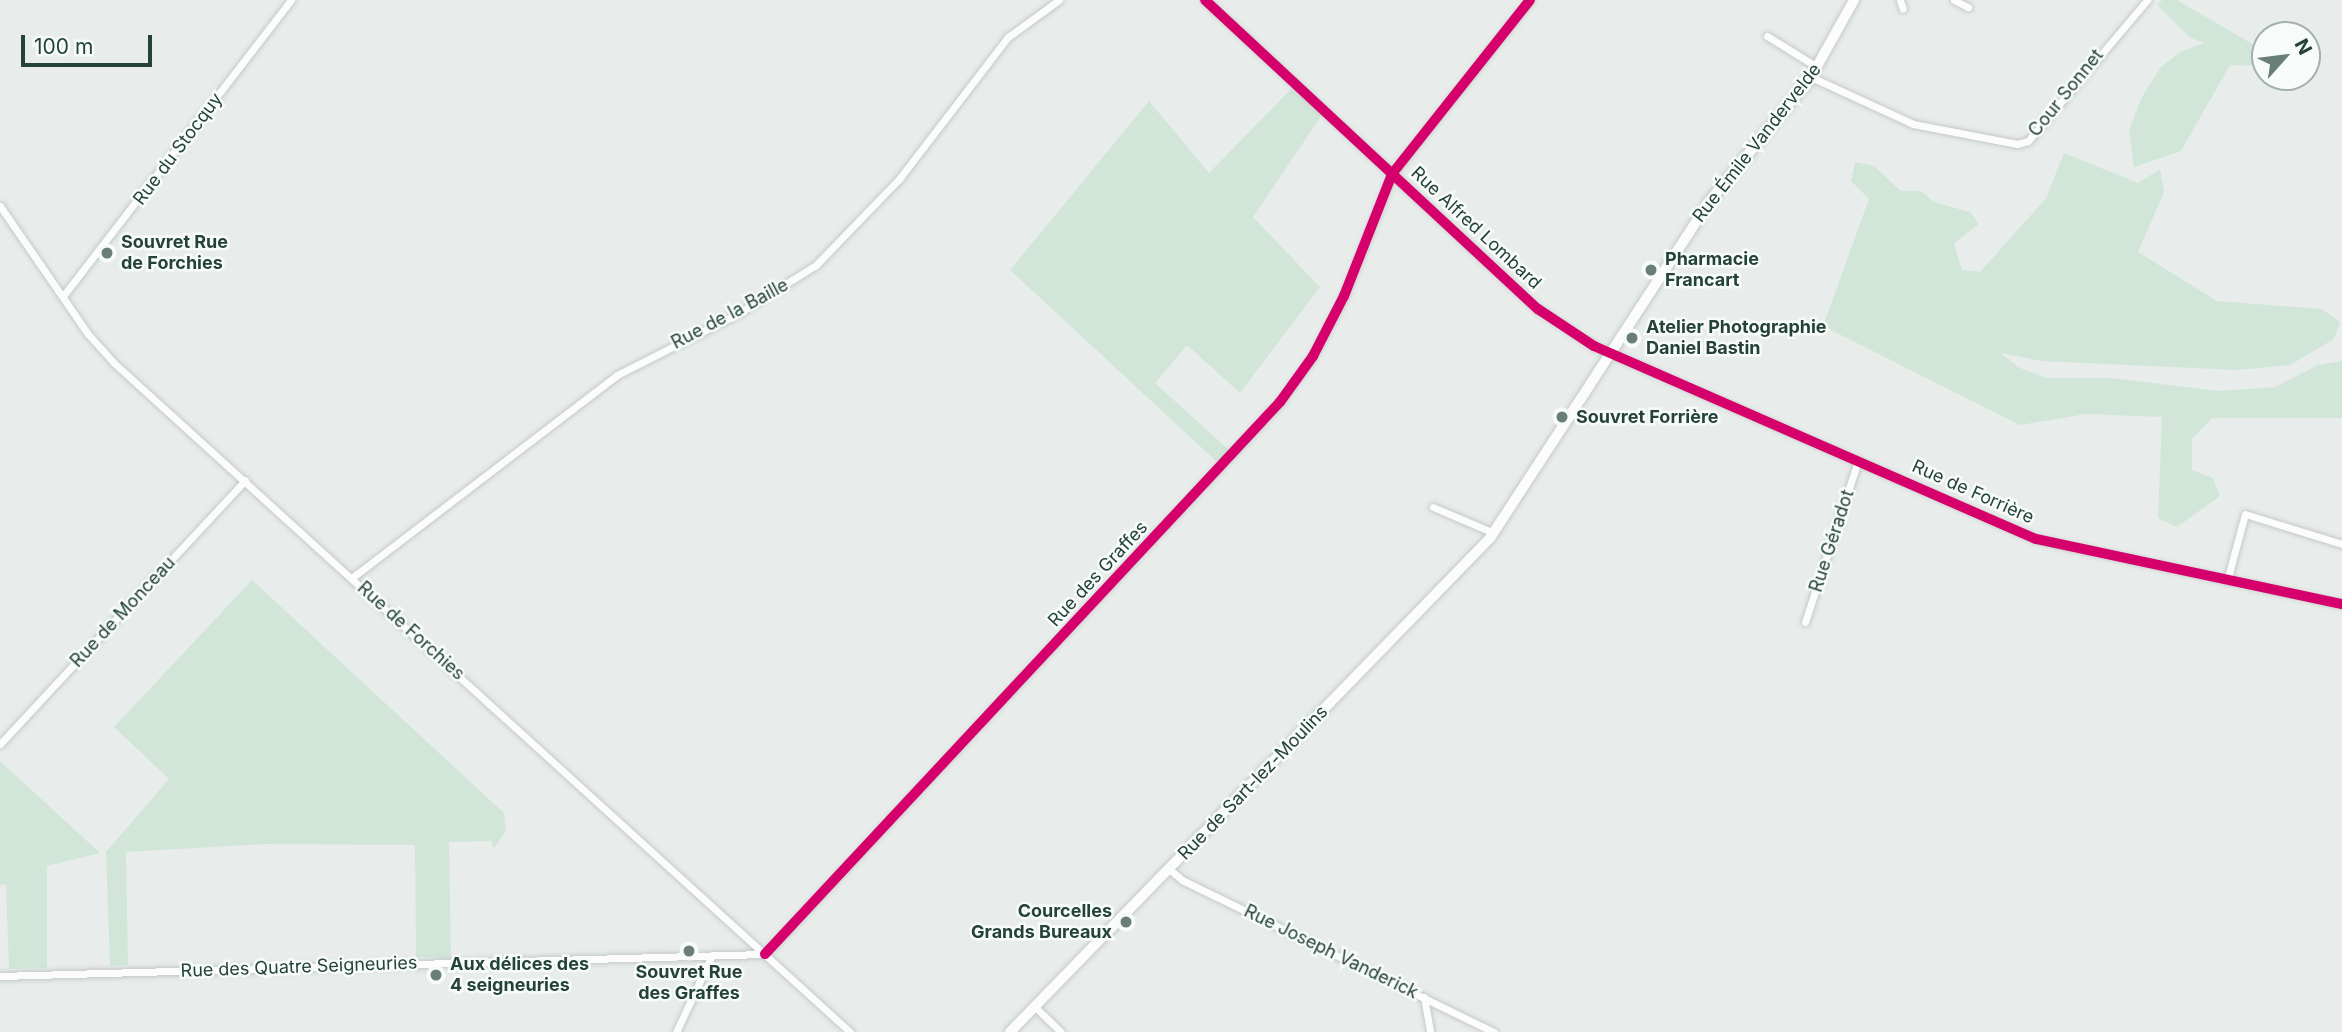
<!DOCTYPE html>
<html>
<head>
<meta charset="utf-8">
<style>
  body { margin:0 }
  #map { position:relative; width:2342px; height:1032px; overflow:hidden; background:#e8edeb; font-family:Inter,sans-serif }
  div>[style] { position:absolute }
  .green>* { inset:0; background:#d1e6d8 }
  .roads { filter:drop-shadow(0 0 2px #c5cac8) drop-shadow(0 0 2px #c5cac8) }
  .minor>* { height:7px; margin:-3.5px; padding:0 3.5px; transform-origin:3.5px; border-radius:3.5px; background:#fcfcfc }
  .secondary>* { height:10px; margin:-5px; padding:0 5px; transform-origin:5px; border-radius:5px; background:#fcfcfc }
  .cycleway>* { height:10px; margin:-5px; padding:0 5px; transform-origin:5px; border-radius:5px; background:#d6006c }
  .dots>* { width:19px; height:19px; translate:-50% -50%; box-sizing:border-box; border:4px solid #f7fbf9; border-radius:50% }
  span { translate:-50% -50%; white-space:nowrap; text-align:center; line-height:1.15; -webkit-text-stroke:5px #f7fbf9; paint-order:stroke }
  .street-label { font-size:18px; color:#24423a }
  .poi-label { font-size:18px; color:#24423a; font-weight:700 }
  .left { translate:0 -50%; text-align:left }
  .right { translate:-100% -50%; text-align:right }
  .north { position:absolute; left:2251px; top:21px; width:70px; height:70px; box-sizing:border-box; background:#f7fbf9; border:2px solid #a3b1ad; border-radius:50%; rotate:62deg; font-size:19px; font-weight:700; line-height:28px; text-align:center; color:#24423a }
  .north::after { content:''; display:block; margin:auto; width:24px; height:32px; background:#697e78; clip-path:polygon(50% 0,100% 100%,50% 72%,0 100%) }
  .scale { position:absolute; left:21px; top:35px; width:131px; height:32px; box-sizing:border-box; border:4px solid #24423a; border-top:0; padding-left:9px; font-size:21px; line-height:24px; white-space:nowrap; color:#24423a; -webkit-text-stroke:5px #f7fbf9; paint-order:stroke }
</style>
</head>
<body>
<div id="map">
  <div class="green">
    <div style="clip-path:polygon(2162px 0,2177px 0,2261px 49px,2262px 66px,2230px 65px,2181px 151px,2134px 167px,2129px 130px,2142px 97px,2160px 68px,2180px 52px,2204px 43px,2189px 37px,2157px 5px)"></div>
    <div style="clip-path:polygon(1293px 87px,1322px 115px,1253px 217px,1320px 287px,1240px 393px,1187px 345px,1155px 383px,1229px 450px,1217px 462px,1010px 270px,1149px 101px,1209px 173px)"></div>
    <div style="clip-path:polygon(2064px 153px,2138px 183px,2160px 169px,2164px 192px,2138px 252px,2217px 301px,2322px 309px,2340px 322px,2334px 339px,2290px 365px,2238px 370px,2041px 361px,2001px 353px,2018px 367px,2046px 378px,2111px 378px,2219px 391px,2275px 387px,2318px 365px,2342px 361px,2342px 418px,2212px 418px,2192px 439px,2192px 470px,2213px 478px,2220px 496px,2177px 527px,2158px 518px,2162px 417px,2086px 414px,2020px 425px,1823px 326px,1869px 199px,1851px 181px,1855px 162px,1874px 166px,1901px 191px,1921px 191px,1934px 202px,1970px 212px,1979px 224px,1954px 243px,1962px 270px,1980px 272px,2046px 198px)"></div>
    <div style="clip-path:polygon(252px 580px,504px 813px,506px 831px,493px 850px,492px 841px,449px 842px,451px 958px,416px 957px,415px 845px,267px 844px,126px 852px,128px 965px,110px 966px,106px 852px,169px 779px,114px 727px)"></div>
    <div style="clip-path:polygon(0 761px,100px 853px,47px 866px,47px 968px,9px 969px,6px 884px,0 885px)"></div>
  </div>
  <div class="roads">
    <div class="minor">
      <div style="left:1205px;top:0;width:454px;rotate:42.9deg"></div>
      <div style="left:1538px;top:309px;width:67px;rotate:33.5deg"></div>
      <div style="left:1594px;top:346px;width:482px;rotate:23.6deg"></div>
      <div style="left:2036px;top:539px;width:313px;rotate:12deg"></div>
      <div style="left:1900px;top:0;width:9px;rotate:72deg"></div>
      <div style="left:1954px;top:0;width:16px;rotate:27deg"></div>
      <div style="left:1767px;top:36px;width:59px;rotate:31.8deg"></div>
      <div style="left:1811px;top:77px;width:112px;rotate:24.7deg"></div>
      <div style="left:1913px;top:124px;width:106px;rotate:10.9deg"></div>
      <div style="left:2017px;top:144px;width:11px;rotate:-15deg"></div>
      <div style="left:2028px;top:141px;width:185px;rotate:-49.8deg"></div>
      <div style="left:0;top:206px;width:155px;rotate:55.5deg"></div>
      <div style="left:88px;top:334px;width:39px;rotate:48deg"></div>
      <div style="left:114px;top:363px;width:995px;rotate:42.27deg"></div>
      <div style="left:63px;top:296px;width:374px;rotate:-52.4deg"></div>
      <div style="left:1433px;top:507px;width:66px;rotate:23.1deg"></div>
      <div style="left:353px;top:577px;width:332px;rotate:-37.4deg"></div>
      <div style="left:617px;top:375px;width:137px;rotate:-26.9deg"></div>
      <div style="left:739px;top:313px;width:91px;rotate:-31.9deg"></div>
      <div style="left:816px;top:265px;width:120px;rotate:-46deg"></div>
      <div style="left:899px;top:179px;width:179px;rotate:-52.5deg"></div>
      <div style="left:1008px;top:37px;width:63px;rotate:-36deg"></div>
      <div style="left:2227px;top:581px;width:69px;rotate:-75deg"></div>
      <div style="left:2245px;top:514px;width:102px;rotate:17.2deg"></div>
      <div style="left:1805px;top:622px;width:169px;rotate:-71.8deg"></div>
      <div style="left:0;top:744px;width:360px;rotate:-47.1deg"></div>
      <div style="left:1169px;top:869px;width:17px;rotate:40deg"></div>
      <div style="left:1182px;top:880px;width:347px;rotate:26deg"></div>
      <div style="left:765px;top:954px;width:755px;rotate:-46.99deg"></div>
      <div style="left:1280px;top:402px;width:57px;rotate:-54.3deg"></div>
      <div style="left:1313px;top:356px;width:68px;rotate:-62.7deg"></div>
      <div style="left:1344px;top:296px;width:131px;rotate:-68.5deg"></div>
      <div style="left:1392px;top:174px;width:222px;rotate:-51.6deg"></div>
      <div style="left:0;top:976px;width:765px;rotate:-1.65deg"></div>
      <div style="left:1424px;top:997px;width:36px;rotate:80deg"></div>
      <div style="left:1035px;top:1007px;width:36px;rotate:44deg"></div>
      <div style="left:676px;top:1032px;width:85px;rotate:-64.9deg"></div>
    </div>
    <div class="secondary">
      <div style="left:1010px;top:1032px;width:689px;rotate:-45.82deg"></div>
      <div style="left:1490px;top:538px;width:400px;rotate:-56.9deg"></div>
      <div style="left:1708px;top:203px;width:163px;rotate:-50.7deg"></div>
      <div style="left:1811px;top:77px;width:88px;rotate:-60.8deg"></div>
    </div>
  </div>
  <div class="cycleway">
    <div style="left:1205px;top:0;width:454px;rotate:42.9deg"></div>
    <div style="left:1538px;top:309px;width:67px;rotate:33.5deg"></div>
    <div style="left:1594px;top:346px;width:482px;rotate:23.6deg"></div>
    <div style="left:2036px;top:539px;width:313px;rotate:12deg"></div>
    <div style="left:765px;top:954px;width:755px;rotate:-46.99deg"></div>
    <div style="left:1280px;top:402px;width:57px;rotate:-54.3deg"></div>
    <div style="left:1313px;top:356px;width:68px;rotate:-62.7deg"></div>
    <div style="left:1344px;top:296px;width:131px;rotate:-68.5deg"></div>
    <div style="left:1392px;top:174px;width:222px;rotate:-51.6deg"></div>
  </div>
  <div class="dots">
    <div style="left:107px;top:253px;background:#697e78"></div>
    <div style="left:1651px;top:270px;background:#697e78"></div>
    <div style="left:1632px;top:338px;background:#697e78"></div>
    <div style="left:1562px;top:417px;background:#697e78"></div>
    <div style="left:1126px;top:922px;background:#697e78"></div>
    <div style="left:689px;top:951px;background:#697e78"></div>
    <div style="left:436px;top:975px;background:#697e78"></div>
  </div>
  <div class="street-label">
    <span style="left:2066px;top:93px;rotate:-51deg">Cour Sonnet</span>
    <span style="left:1757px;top:143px;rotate:-52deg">Rue Émile Vandervelde</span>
    <span style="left:178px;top:149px;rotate:-53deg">Rue du Stocquy</span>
    <span style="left:1476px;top:228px;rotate:43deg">Rue Alfred Lombard</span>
    <span style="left:730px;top:314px;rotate:-28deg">Rue de la Baille</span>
    <span style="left:1973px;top:492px;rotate:24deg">Rue de Forrière</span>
    <span style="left:1832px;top:541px;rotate:-72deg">Rue Géradot</span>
    <span style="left:1098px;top:574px;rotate:-47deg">Rue des Graffes</span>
    <span style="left:123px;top:612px;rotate:-47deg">Rue de Monceau</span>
    <span style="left:411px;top:631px;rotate:42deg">Rue de Forchies</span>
    <span style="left:1253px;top:783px;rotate:-46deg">Rue de Sart-lez-Moulins</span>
    <span style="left:1331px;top:952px;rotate:26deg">Rue Joseph Vanderick</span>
    <span style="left:299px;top:967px;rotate:-2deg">Rue des Quatre Seigneuries</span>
  </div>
  <div class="poi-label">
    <span class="left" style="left:121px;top:253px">Souvret Rue<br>de Forchies</span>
    <span class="left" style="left:1665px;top:270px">Pharmacie<br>Francart</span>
    <span class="left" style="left:1646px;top:338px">Atelier Photographie<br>Daniel Bastin</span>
    <span class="left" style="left:1576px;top:417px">Souvret Forrière</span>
    <span class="right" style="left:1112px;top:922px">Courcelles<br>Grands Bureaux</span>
    <span class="left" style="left:450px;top:975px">Aux délices des<br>4 seigneuries</span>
    <span style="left:689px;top:983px">Souvret Rue<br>des Graffes</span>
  </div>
  <div class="north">N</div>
  <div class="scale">100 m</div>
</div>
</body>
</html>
